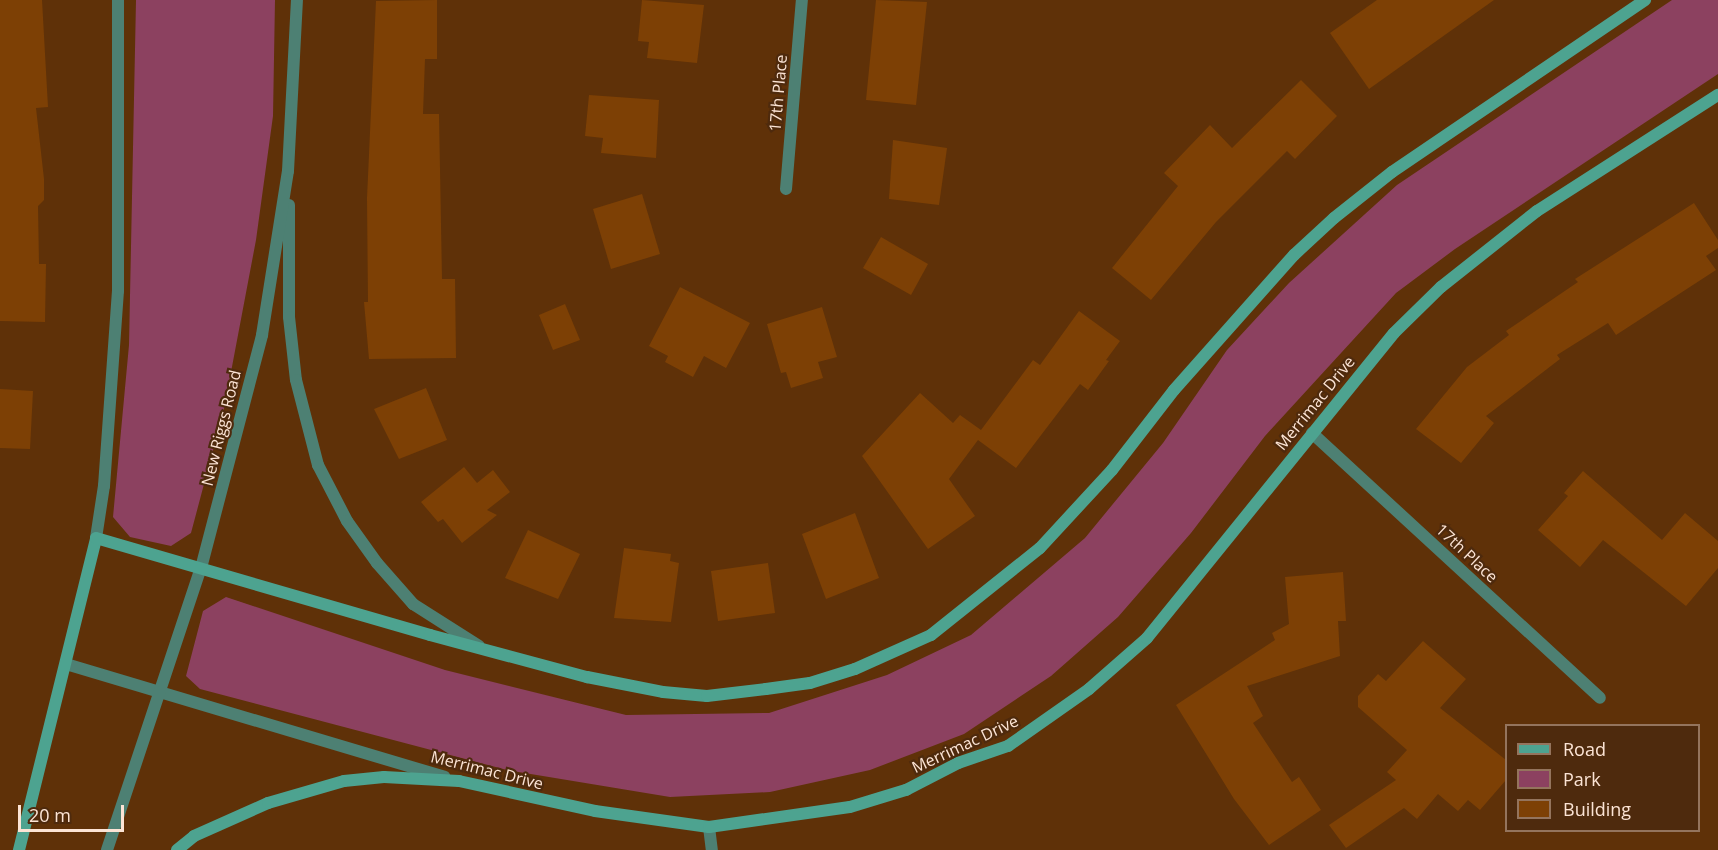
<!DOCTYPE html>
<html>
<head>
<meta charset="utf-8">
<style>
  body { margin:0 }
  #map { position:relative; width:1718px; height:850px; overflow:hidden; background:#5f3108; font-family:"Open Sans",sans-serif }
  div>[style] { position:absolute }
  .green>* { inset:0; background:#8c4160 }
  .building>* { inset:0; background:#7d4005 }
  .street>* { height:12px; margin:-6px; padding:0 6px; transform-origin:6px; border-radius:6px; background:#4d8073 }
  .secondary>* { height:12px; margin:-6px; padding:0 6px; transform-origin:6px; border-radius:6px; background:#4da390 }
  span { translate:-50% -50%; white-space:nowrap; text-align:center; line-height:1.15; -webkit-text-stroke:4.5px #4e2a0d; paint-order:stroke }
  .street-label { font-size:16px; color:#fce4d5 }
  .legend { position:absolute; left:1505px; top:724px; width:195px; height:108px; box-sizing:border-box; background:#4e2a0d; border:2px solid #94745d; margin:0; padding:8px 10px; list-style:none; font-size:18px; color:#fce4d5 }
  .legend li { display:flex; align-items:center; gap:12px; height:30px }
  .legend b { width:30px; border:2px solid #94745d }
  .scale { position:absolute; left:18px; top:805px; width:106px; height:27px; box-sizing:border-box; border:3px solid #fce4d5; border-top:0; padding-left:8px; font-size:18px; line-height:21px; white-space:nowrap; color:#fce4d5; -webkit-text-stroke:4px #4e2a0d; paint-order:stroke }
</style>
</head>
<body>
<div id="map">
  <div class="green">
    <div style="clip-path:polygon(136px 0,275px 0,273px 116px,256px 240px,224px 409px,191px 533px,171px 546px,130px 537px,113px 517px,129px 345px)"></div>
    <div style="clip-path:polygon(1672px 0,1718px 0,1718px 74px,1455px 249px,1396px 293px,1265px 436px,1191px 533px,1118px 617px,1051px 676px,964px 734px,870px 770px,770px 792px,670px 797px,507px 770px,200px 689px,186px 676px,203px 611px,226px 597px,445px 670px,626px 715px,769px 713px,887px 675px,971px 635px,1085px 538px,1163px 443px,1227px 350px,1289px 283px,1397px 185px)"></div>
  </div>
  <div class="building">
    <div style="clip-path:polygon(0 0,42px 0,48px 107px,36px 108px,44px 179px,44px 200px,38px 206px,39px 264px,46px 264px,45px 322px,0 321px)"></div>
    <div style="clip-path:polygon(437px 0,437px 59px,425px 59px,423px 114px,439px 114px,442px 279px,455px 279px,456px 358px,369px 359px,364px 302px,368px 302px,367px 198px,376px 1px)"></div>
    <div style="clip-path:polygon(642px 0,704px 5px,697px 63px,647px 58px,649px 42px,638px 41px)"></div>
    <div style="clip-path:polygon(876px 0,927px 2px,916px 105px,866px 100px)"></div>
    <div style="clip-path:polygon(1377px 0,1494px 0,1369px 89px,1330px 33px)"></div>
    <div style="clip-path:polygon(1301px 80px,1337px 116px,1295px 159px,1287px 151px,1216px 222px,1151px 300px,1112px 268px,1178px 186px,1164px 173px,1210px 125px,1232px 148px)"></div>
    <div style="clip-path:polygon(589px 95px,659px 100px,656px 158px,601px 153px,603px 138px,585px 136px)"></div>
    <div style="clip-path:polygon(893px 140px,947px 148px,939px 205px,889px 199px)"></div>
    <div style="clip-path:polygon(642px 194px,660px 254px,611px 269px,593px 209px)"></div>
    <div style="clip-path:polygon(1694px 203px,1718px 240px,1718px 248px,1706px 256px,1716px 270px,1616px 335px,1608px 323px,1557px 355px,1560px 359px,1486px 416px,1494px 423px,1461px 463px,1416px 429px,1467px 367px,1509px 335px,1506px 331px,1578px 282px,1575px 279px)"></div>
    <div style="clip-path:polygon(881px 237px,928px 264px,911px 295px,863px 268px)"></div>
    <div style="clip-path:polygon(680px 287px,750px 323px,726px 368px,704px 356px,693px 377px,665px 362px,668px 356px,649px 346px)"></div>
    <div style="clip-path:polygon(565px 304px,580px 340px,553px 350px,539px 315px)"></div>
    <div style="clip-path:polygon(822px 307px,837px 357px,818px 362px,823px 378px,791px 388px,786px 372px,781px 373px,767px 324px)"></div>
    <div style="clip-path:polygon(1079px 311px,1120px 341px,1106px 360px,1109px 361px,1088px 390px,1080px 384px,1016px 468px,978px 440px,949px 479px,975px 516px,928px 549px,862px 456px,920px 393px,953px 423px,960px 415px,981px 430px,1033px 360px,1040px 365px)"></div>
    <div style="clip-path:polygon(426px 388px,447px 440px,399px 459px,374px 409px)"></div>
    <div style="clip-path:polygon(0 389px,33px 391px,30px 449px,0 448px)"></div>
    <div style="clip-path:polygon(464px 467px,477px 483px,493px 470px,510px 492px,487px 510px,497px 515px,462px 543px,443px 519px,438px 522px,421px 502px)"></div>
    <div style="clip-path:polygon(1583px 471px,1662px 540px,1685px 513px,1718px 541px,1718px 568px,1686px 606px,1603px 540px,1580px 567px,1538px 530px,1568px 496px,1564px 493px)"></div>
    <div style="clip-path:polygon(855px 513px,879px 578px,826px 599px,802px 534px)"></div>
    <div style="clip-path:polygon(528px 530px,580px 554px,558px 599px,505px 578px)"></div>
    <div style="clip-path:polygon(624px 548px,671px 554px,670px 561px,679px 563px,671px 622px,614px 618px)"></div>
    <div style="clip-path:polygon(768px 563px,775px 613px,718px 621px,711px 571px)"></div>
    <div style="clip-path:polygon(1343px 572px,1346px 621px,1338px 621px,1340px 656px,1247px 686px,1263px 716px,1253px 723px,1292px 782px,1299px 777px,1321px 810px,1269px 845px,1234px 799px,1176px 705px,1275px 640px,1272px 633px,1289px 624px,1285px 577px)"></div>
    <div style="clip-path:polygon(1423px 641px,1466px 679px,1440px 708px,1506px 760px,1506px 780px,1480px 810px,1468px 800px,1458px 811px,1438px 794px,1417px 819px,1404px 808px,1346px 848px,1329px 825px,1396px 780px,1387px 772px,1407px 750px,1358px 707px,1358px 696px,1378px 674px,1386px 681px)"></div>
  </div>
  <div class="street">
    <div style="left:786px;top:189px;width:190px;rotate:-85.2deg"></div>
    <div style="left:289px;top:205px;width:112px;rotate:90deg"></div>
    <div style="left:289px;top:317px;width:63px;rotate:83.7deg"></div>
    <div style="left:296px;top:380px;width:88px;rotate:75.5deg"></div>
    <div style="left:318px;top:465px;width:63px;rotate:62.6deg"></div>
    <div style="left:347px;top:521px;width:52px;rotate:54.5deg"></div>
    <div style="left:377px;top:563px;width:55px;rotate:48.7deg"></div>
    <div style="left:413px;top:604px;width:78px;rotate:32.5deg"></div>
    <div style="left:1312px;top:433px;width:391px;rotate:42.6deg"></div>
    <div style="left:96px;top:538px;width:53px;rotate:-81.3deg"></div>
    <div style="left:104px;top:486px;width:196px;rotate:-85.9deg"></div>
    <div style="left:118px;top:291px;width:291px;rotate:-90deg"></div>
    <div style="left:66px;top:664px;width:395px;rotate:16.6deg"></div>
    <div style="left:709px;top:827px;width:23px;rotate:83deg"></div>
    <div style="left:107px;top:850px;width:297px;rotate:-71.6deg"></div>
    <div style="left:201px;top:568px;width:241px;rotate:-75.3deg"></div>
    <div style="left:262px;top:335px;width:166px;rotate:-81deg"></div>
    <div style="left:288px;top:171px;width:171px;rotate:-87deg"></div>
  </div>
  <div class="secondary">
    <div style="left:19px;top:850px;width:321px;rotate:-76.1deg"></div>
    <div style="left:96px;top:538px;width:348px;rotate:16.2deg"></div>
    <div style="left:430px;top:635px;width:163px;rotate:15deg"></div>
    <div style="left:587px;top:677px;width:77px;rotate:11.2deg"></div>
    <div style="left:663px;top:692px;width:44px;rotate:5.2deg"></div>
    <div style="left:707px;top:696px;width:59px;rotate:-6.8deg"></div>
    <div style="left:766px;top:689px;width:44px;rotate:-7.8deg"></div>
    <div style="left:810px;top:683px;width:47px;rotate:-17.3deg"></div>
    <div style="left:855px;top:669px;width:83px;rotate:-24.1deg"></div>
    <div style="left:931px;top:635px;width:139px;rotate:-38.6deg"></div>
    <div style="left:1040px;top:548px;width:106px;rotate:-47.3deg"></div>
    <div style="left:1112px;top:470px;width:101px;rotate:-52.2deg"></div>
    <div style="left:1174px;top:390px;width:181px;rotate:-48.4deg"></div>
    <div style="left:1294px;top:255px;width:54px;rotate:-42.8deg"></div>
    <div style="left:1334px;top:218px;width:74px;rotate:-38.4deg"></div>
    <div style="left:1392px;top:172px;width:306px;rotate:-34.2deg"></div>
    <div style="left:177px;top:850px;width:22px;rotate:-39deg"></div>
    <div style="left:194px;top:836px;width:81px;rotate:-24deg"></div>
    <div style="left:268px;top:803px;width:79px;rotate:-16.1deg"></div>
    <div style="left:344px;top:781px;width:40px;rotate:-5.7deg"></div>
    <div style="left:384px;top:777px;width:75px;rotate:3.1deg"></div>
    <div style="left:459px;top:781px;width:139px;rotate:12.4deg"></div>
    <div style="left:595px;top:811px;width:115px;rotate:8deg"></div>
    <div style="left:709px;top:827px;width:142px;rotate:-8.1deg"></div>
    <div style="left:850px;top:807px;width:59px;rotate:-16.9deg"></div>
    <div style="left:906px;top:790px;width:59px;rotate:-27.4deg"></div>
    <div style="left:958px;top:763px;width:53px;rotate:-18.8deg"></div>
    <div style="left:1008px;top:746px;width:99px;rotate:-35.1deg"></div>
    <div style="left:1089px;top:689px;width:77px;rotate:-41.3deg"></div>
    <div style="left:1147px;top:638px;width:392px;rotate:-51deg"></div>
    <div style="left:1394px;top:333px;width:66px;rotate:-44.4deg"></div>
    <div style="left:1441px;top:287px;width:122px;rotate:-38.4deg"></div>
    <div style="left:1537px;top:211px;width:215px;rotate:-32.7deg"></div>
  </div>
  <div class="street-label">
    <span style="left:778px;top:93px;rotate:-85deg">17th Place</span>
    <span style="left:1315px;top:403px;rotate:-51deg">Merrimac Drive</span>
    <span style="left:221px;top:428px;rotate:-76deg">New Riggs Road</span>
    <span style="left:1467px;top:553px;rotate:43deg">17th Place</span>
    <span style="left:965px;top:744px;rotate:-25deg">Merrimac Drive</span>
    <span style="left:487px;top:770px;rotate:14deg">Merrimac Drive</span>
  </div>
  <ul class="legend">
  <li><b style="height:8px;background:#4da390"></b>Road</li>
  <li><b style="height:16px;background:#8c4160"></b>Park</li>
  <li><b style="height:16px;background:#7d4005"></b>Building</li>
  </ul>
  <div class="scale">20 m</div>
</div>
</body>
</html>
